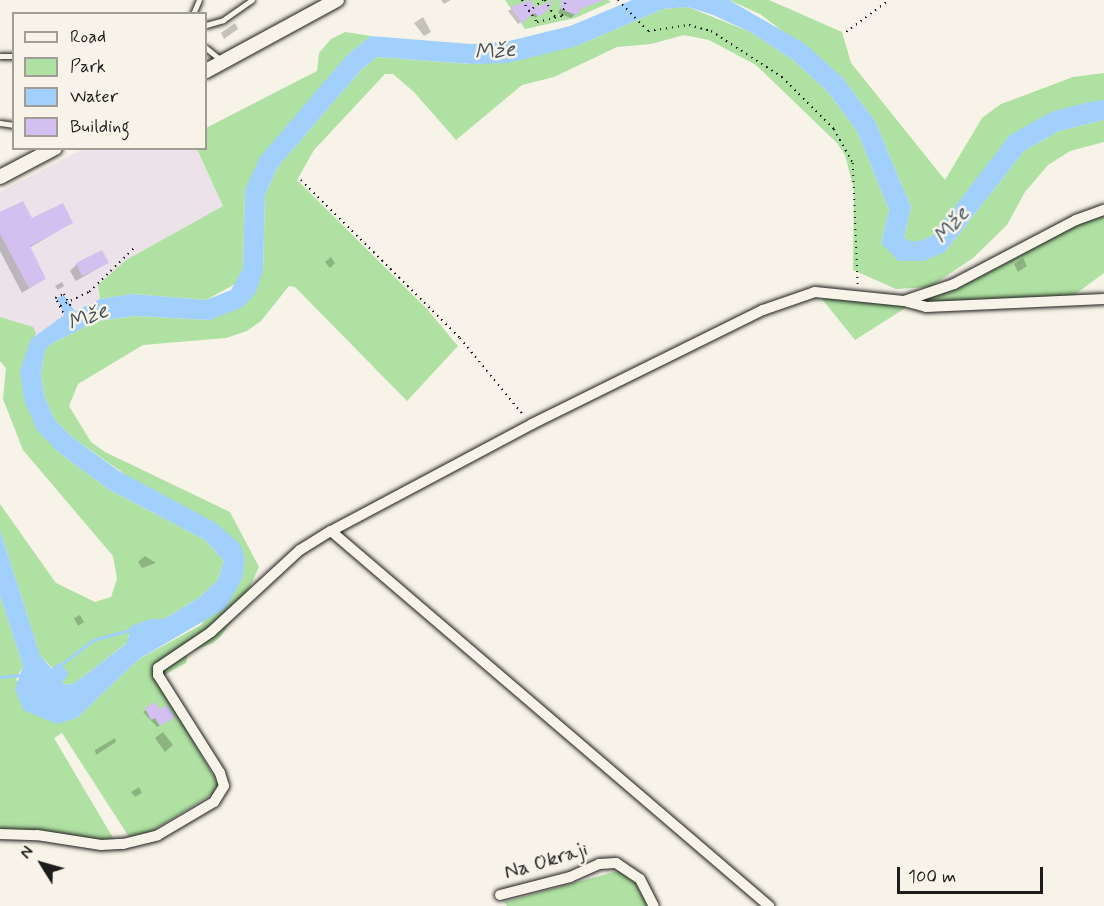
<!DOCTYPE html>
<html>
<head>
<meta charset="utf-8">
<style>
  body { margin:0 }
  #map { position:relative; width:1104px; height:906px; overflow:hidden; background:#f7f3e8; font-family:Mynerve,sans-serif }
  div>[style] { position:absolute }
  .built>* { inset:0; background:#ece3ea }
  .green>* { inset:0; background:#afe1a2 }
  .water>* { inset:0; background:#a2d0fd }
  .shadow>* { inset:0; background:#0003 }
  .stream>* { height:3px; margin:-1.5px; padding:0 1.5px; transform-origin:1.5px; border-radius:1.5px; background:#a2d0fd }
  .building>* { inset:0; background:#d3bff0 }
  .path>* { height:1.5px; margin-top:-0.75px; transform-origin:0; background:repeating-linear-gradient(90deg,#1c1c1c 0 1.5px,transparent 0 6px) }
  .roads { filter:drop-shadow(0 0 2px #1c1c1c) drop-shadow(0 0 2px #1c1c1c) }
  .service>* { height:5px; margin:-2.5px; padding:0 2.5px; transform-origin:2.5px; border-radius:2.5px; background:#f7f3e8 }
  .minor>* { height:10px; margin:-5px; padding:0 5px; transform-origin:5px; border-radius:5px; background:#f7f3e8 }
  .tertiary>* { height:14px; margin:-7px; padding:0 7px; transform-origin:7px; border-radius:7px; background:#f7f3e8 }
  span { translate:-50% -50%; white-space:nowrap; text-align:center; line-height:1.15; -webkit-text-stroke:5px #f7f3e8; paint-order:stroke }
  .street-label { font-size:21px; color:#1c1c1c }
  .water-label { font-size:22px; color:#445260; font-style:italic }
  .legend { position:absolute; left:12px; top:12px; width:195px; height:138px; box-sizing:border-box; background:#f7f3e8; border:2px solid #9f9d96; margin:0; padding:8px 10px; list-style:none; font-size:18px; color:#1c1c1c }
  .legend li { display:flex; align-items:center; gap:12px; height:30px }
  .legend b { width:30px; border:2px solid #9f9d96 }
  .north { position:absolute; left:12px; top:834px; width:60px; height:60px; -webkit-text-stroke:4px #f7f3e8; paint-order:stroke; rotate:307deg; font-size:16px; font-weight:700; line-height:24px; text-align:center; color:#1c1c1c }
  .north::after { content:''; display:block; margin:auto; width:21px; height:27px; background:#1c1c1c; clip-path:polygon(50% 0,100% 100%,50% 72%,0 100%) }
  .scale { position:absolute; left:897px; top:867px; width:146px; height:27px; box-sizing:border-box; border:3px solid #1c1c1c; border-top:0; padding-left:8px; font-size:18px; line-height:21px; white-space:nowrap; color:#1c1c1c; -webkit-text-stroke:4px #f7f3e8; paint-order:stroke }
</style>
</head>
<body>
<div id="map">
  <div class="built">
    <div style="clip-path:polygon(83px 149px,197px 149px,223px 206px,126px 260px,98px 285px,100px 299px,64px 315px,31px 339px,0 319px,0 192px)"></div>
  </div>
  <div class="green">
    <div style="clip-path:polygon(505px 0,608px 0,611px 2px,575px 18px,525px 29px)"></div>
    <div style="clip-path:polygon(729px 0,769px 0,842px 32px,851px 63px,945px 180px,982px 118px,1001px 104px,1073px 77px,1104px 73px,1104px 100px,1051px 112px,933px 235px,920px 241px,907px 241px,904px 237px,911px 207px,875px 121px,842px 77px,760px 14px)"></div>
    <div style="clip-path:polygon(688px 7px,750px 32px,793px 60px,827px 91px,857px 131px,889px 210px,881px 243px,945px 252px,1024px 151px,1059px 131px,1104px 120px,1104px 142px,1070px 151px,1048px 165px,1025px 192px,1007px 225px,973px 258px,930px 287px,896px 289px,853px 270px,854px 190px,845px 155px,837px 143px,756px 65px,709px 40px,684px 35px,651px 44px,617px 47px,554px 77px,522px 85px,456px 140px,414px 92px,393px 74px,385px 74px,314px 150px,297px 180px,426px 308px,458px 346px,407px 401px,295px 287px,289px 286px,261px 321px,247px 331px,226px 338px,143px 345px,78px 384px,69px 406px,91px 442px,105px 452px,230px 512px,259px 567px,239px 611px,221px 636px,213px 643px,188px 653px,186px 663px,157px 679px,221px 789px,145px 835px,129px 837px,62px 733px,54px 738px,119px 848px,93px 849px,31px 839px,0 838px,0 596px,23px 666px,16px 680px,77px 718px,139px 659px,201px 625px,245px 559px,72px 437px,54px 419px,44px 395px,41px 374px,45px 350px,51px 344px,97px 321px,135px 316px,210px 320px,263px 272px,265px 195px,277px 168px,362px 69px,377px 57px,470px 64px,577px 46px,663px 9px)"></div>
    <div style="clip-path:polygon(345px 32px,371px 36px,348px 54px,245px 190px,243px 268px,237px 283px,206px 300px,132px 294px,100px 299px,98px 285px,126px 260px,223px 206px,197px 149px,206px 148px,206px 128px,317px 71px,319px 53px,331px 39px)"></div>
    <div style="clip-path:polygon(1104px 210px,1104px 273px,1066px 301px,926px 307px,904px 301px,954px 284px)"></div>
    <div style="clip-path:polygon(834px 295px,907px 307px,855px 340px,822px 299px)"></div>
    <div style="clip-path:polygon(0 317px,33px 327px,36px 333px,28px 350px,58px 452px,108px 489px,205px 540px,224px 561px,218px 580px,200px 597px,164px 619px,150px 619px,128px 636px,128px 642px,76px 682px,68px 685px,62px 683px,68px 673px,53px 669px,40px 655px,0 530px,0 504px,56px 583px,95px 602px,111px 597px,117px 579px,113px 556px,23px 450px,3px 399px,6px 368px,0 361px)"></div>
    <div style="clip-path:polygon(621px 870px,631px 875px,648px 906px,507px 906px,504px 902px)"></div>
  </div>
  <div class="water">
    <div style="clip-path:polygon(632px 0,729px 0,805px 44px,842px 77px,875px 121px,911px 207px,904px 237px,908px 241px,920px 241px,933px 235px,1010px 135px,1051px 112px,1088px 102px,1104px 100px,1104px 120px,1059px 131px,1024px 151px,945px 252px,924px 261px,899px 261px,881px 243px,889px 210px,857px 131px,827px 91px,793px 60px,750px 32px,713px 15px,688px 7px,663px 9px,577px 46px,508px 63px,471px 64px,377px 57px,362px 69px,277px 168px,265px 195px,263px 272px,255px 294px,243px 307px,210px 320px,135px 316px,97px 321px,51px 344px,45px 350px,41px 374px,44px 395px,54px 419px,72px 437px,119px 471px,216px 523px,240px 544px,245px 559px,242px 579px,226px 608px,139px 659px,77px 718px,57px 724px,23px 710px,15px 689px,23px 666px,0 596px,0 530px,40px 655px,52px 669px,58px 663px,69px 673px,62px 683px,68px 685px,76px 682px,127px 643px,131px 626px,150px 619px,164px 619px,200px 597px,218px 580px,224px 561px,205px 540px,108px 489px,58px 452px,37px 430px,24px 400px,20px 371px,31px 339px,64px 315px,57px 298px,64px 295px,75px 311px,100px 299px,132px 294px,206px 300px,231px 290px,243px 268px,245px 190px,260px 157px,348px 54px,371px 36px,471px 44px,505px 42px,570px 26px)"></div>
  </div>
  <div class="shadow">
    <div style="clip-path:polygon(441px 0,451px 0,444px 4px)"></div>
    <div style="clip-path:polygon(530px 0,534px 9px,542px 13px,535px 18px,532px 14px,518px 24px,508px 11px)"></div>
    <div style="clip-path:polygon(565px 0,591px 0,571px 18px,558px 13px)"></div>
    <div style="clip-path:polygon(423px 17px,431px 32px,424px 36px,414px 23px)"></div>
    <div style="clip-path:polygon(235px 23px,238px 29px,224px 39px,221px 33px)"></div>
    <div style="clip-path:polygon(0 214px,71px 223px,29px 248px,44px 279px,22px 293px,0 251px)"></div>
    <div style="clip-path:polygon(331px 257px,335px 263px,330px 268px,325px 262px)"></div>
    <div style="clip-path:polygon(1023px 258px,1027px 266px,1018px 272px,1014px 264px)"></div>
    <div style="clip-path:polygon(107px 263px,76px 281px,70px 271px,77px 264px)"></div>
    <div style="clip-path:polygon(62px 282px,64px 286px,58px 290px,55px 286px)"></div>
    <div style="clip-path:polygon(145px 556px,156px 563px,142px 568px,138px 562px)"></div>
    <div style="clip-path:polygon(80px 615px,84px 622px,78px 626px,74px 618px)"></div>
    <div style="clip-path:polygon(155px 704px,170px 720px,157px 727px,143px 712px)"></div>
    <div style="clip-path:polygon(163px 732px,173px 745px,165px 752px,155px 738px)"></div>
    <div style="clip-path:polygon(115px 738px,116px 742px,96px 755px,95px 750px)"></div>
    <div style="clip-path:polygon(139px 787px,142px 793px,135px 797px,131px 792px)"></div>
  </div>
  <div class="stream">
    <div style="left:58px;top:667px;width:44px;rotate:-37.6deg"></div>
    <div style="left:93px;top:640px;width:41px;rotate:-15.4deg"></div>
    <div style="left:0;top:677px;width:22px;rotate:-5deg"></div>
  </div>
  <div class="building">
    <div style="clip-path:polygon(530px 0,535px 7px,553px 1px,547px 11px,538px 17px,535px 13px,521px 23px,510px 7px)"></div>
    <div style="clip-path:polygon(561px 0,602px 0,602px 1px,582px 8px,576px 15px,561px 9px)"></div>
    <div style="clip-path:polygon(23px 201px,32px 218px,63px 203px,73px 223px,30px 246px,46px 279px,29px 288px,0 234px,0 212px)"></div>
    <div style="clip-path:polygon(102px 250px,109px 263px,82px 276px,76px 263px)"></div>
    <div style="clip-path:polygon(155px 702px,160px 709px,167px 705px,175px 717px,160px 726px,155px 718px,151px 720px,145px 708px)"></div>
  </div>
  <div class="path">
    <div style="left:522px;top:0;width:27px;rotate:56deg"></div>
    <div style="left:537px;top:22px;width:26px;rotate:-13deg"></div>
    <div style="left:562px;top:16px;width:16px;rotate:-76deg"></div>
    <div style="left:545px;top:0;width:21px;rotate:59deg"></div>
    <div style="left:618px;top:0;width:43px;rotate:45.9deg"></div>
    <div style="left:648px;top:31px;width:41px;rotate:-8.3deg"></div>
    <div style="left:689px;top:25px;width:23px;rotate:15deg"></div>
    <div style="left:711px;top:31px;width:85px;rotate:32.9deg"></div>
    <div style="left:782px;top:77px;width:74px;rotate:45deg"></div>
    <div style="left:834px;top:129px;width:39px;rotate:61deg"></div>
    <div style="left:853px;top:163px;width:123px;rotate:87.7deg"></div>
    <div style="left:528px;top:12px;width:19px;rotate:-39deg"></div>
    <div style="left:846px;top:32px;width:54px;rotate:-36.7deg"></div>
    <div style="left:301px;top:180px;width:224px;rotate:44.8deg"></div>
    <div style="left:460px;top:338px;width:102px;rotate:50.6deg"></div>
    <div style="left:60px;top:306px;width:32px;rotate:-26deg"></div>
    <div style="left:89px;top:292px;width:64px;rotate:-44.4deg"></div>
    <div style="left:63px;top:313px;width:17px;rotate:-118deg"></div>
    <div style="left:55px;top:298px;width:10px;rotate:-24deg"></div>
    <div style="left:64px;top:294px;width:16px;rotate:60deg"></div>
  </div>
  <div class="roads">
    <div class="service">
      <div style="left:193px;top:14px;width:15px;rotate:-67deg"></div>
      <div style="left:206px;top:25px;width:18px;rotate:-16deg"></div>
      <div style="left:223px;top:20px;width:35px;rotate:-35deg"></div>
      <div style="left:206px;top:48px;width:21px;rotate:39deg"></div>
      <div style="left:0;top:56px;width:14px"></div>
      <div style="left:0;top:123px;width:14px;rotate:8deg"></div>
    </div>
    <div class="minor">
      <div style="left:904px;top:301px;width:23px;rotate:15deg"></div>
      <div style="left:926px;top:307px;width:178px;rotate:-2.6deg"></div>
      <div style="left:331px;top:531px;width:577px;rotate:40.57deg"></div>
      <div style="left:0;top:834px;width:37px;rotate:2deg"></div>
      <div style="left:37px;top:835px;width:65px;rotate:8.9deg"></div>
      <div style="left:101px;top:845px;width:22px;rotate:-3deg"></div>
      <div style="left:123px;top:844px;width:36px;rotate:-14deg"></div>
      <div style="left:158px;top:835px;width:65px;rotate:-30.5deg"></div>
      <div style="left:214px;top:802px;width:19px;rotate:-58deg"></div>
      <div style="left:224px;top:786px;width:14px;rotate:-107deg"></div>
      <div style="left:220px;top:773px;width:116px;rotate:-122.3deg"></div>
      <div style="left:158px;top:675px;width:7px;rotate:-90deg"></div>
      <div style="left:158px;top:668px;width:64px;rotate:-34.2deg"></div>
      <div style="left:211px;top:632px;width:121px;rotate:-42.7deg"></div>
      <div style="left:300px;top:550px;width:36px;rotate:-32deg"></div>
      <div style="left:331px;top:531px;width:228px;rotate:-28deg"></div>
      <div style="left:532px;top:424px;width:258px;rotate:-26.3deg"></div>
      <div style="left:763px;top:310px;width:55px;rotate:-19.1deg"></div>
      <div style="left:815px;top:292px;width:89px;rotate:5.8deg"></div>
      <div style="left:904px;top:301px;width:53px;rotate:-18.8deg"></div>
      <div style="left:954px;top:284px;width:138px;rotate:-27.7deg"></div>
      <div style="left:1076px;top:220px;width:30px;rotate:-20deg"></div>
      <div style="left:500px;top:895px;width:72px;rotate:-14.4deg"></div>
      <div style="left:570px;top:877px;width:32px;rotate:-24deg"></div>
      <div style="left:599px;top:864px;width:17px;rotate:-3deg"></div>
      <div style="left:616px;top:863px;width:29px;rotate:34deg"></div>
      <div style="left:640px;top:879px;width:30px;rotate:63deg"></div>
    </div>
    <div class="tertiary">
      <div style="left:206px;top:71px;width:149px;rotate:-28.5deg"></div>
      <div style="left:0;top:177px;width:62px;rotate:-27.8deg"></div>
    </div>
  </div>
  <div class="street-label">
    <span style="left:546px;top:861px;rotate:-17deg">Na Okraji</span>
  </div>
  <div class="water-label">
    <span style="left:495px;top:52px;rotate:-5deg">Mže</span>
    <span style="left:952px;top:226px;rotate:-48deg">Mže</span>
    <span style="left:88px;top:318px;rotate:-21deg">Mže</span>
  </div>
  <ul class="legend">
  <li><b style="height:8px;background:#f7f3e8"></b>Road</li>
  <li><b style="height:16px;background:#afe1a2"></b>Park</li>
  <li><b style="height:16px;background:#a2d0fd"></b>Water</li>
  <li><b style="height:16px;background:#d3bff0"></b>Building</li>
  </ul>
  <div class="north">N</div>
  <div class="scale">100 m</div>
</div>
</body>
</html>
